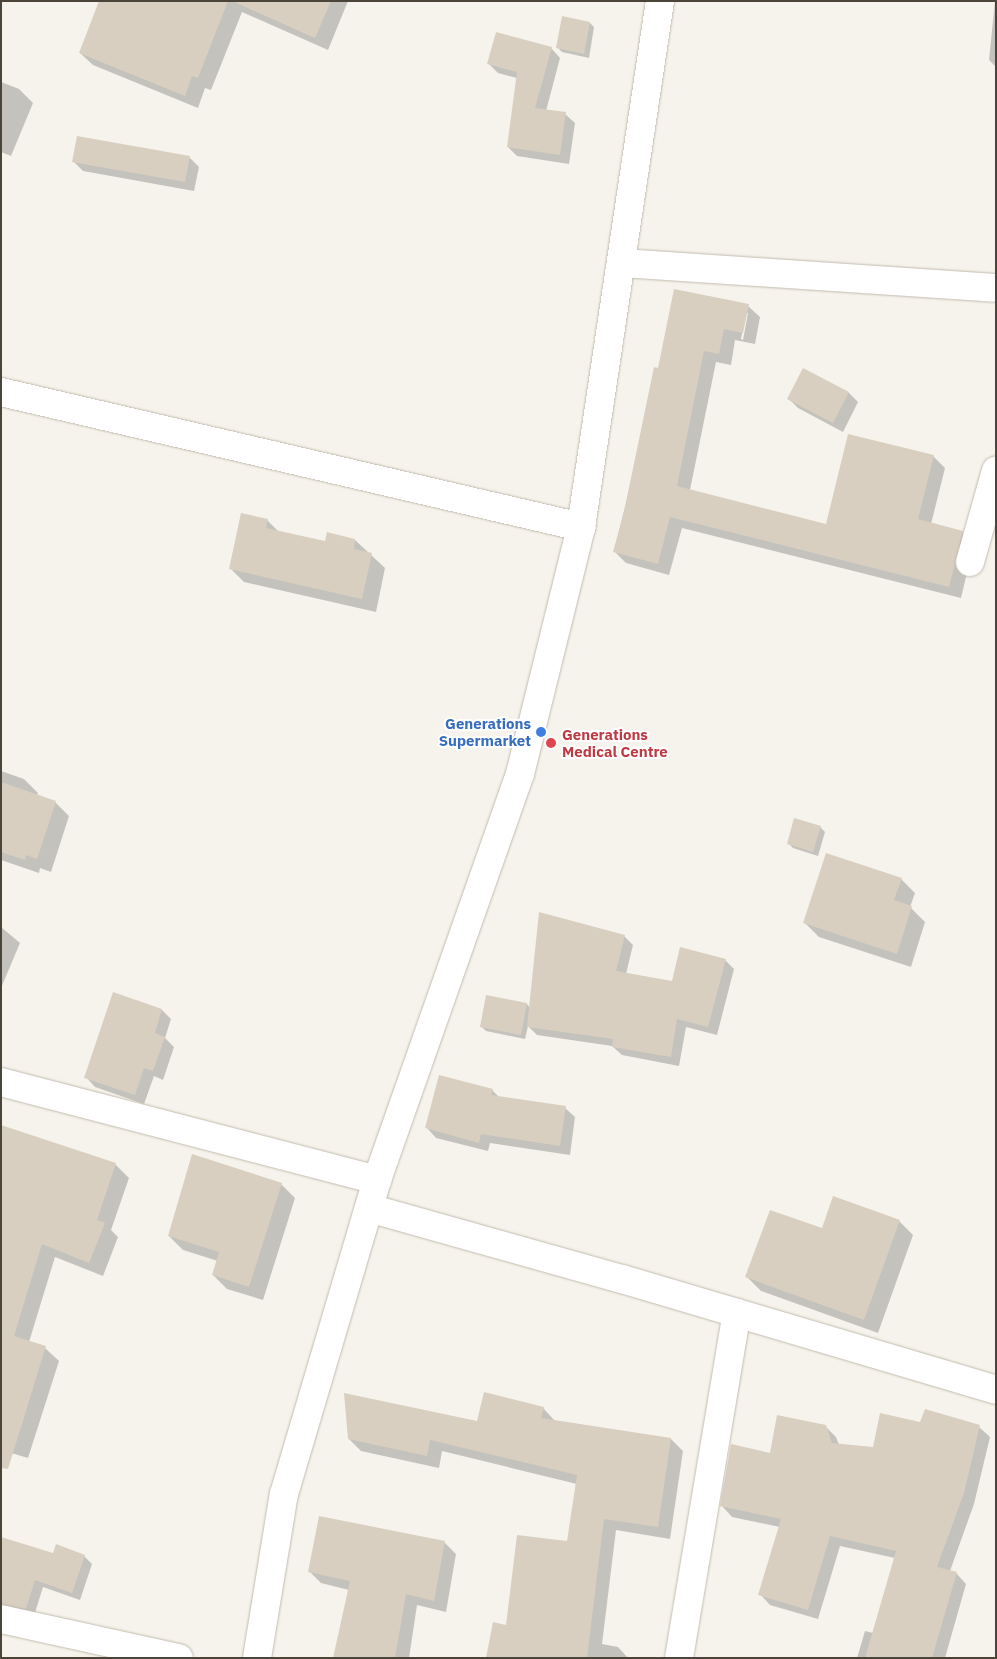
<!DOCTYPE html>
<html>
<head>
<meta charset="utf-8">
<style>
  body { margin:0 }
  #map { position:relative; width:997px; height:1659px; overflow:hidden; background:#f6f3ec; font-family:"IBM Plex Sans",sans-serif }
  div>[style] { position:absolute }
  .shadow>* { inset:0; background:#0003 }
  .building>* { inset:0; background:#d8cfc1 }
  .roads { filter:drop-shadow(0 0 1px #c2bbae) drop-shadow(0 0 1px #c2bbae) }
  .minor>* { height:28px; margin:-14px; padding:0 14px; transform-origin:14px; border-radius:14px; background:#fff }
  .tertiary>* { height:28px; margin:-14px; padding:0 14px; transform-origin:14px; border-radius:14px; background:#fff }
  .dots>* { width:14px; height:14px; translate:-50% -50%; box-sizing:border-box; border:2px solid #fff; border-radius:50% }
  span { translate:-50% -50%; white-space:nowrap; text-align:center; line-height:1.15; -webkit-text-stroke:4px #fff; paint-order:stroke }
  .shop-label { font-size:15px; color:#366cbe; font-weight:700 }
  .right { translate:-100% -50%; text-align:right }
  .health-label { font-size:15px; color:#be3a42; font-weight:700 }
  .left { translate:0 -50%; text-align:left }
  .frame { position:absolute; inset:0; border:2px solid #4b4439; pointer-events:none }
</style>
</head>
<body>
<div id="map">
  <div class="shadow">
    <div style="clip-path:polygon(100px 1px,348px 1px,328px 50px,242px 12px,211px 90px,205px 88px,198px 108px,93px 65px,80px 53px)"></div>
    <div style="clip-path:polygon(995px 1px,996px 1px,996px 67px,989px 60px)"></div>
    <div style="clip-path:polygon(590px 23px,594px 27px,589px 58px,562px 52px,558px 48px)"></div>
    <div style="clip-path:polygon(551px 48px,560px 58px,546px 111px,565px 114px,575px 123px,569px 164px,517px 156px,508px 147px,517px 78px,498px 73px,489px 64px)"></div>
    <div style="clip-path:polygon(1px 82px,19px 89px,33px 103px,11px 156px,1px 152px)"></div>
    <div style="clip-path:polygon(189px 157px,199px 167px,194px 191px,83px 171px,73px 161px)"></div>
    <div style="clip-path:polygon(evenodd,748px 306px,760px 317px,755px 344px,735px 340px,731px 365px,716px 362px,690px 490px,827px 526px,933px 456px,945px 468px,931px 524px,962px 532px,974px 543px,961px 598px,682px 528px,669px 575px,626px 563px,614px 551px,659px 370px,748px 306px,746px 313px,748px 313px,743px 340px,741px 339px,746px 313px)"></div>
    <div style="clip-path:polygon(804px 370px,849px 393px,858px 402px,843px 432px,798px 408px,789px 399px)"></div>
    <div style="clip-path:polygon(267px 520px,279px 532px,326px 543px,355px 540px,385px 568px,376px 612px,244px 582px,230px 568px)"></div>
    <div style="clip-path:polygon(1px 771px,24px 779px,38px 793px,37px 796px,55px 802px,69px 816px,51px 872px,40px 868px,39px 873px,1px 860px)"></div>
    <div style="clip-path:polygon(820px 827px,825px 832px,818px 856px,793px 848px,788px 843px)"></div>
    <div style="clip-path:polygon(901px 879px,915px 893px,910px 907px,925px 922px,911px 967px,819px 937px,805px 923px)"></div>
    <div style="clip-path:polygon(1px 927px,20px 943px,1px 988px)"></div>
    <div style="clip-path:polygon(624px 936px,633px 945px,626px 974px,672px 982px,725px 960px,734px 969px,717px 1035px,686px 1027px,679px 1066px,622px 1055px,612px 1046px,537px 1035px,528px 1026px,525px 1039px,486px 1031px,481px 1026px,527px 1004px,530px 1008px)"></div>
    <div style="clip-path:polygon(114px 994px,162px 1010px,171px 1019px,165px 1038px,174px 1047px,163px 1080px,154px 1076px,144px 1104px,95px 1087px,86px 1077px)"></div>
    <div style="clip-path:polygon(492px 1090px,500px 1098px,565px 1108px,575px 1117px,570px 1155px,490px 1143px,488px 1151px,436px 1138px,427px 1128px)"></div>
    <div style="clip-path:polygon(1px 1127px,115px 1164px,129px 1178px,111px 1230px,118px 1237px,103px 1276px,55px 1257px,29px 1342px,45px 1348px,59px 1361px,28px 1458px,1px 1450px)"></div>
    <div style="clip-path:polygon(281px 1184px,295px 1198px,263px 1300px,227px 1289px,213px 1275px,218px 1261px,183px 1250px,169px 1236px)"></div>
    <div style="clip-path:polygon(899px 1221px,913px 1235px,878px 1333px,761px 1291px,747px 1277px,822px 1229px)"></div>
    <div style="clip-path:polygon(543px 1408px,555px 1421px,671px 1439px,683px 1451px,670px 1539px,616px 1530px,602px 1644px,618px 1647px,628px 1658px,488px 1658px,507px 1626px,568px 1543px,577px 1484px,442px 1451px,439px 1468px,361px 1451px,349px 1439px,477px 1423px)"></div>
    <div style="clip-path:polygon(920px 1423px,979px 1427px,990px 1437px,974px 1504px,950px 1571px,956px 1573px,966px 1584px,945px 1658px,857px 1658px,865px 1631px,873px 1633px,895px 1558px,840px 1546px,818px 1619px,770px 1605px,760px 1594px,780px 1527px,732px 1517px,722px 1506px,771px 1454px,825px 1426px,836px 1437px,839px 1445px,874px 1449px)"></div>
    <div style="clip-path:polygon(1px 1538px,54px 1554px,84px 1556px,92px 1564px,80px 1600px,43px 1587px,34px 1616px,1px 1608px)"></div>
    <div style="clip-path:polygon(444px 1542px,456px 1554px,446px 1612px,417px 1605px,409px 1658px,334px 1658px,349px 1590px,321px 1583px,309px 1571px)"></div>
  </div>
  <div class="building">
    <div style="clip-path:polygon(99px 1px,228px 1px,198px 78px,192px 76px,185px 96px,79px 53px)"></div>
    <div style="clip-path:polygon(232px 1px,331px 1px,315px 38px)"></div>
    <div style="clip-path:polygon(562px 16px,590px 22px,584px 54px,556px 48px)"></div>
    <div style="clip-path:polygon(496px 32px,552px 47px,535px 108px,566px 112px,560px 155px,507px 147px,517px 72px,487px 64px)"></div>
    <div style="clip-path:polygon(77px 136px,190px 156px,185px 182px,72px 162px)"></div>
    <div style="clip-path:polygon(674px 289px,749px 304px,743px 333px,724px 329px,719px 354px,704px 351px,677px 486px,826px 524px,848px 434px,934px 455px,918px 519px,963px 531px,949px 587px,670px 517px,658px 564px,613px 552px,624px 512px,654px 367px,658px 368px)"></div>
    <div style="clip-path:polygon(803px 368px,849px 392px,833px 423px,787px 399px)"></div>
    <div style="clip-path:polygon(241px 513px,268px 519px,266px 528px,325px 541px,327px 532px,355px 539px,354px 549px,372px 553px,362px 599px,229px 569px)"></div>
    <div style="clip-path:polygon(1px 782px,56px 801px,37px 859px,26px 855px,25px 860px,1px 852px)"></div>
    <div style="clip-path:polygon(794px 818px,821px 826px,813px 852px,787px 844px)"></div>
    <div style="clip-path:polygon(826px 853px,902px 878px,894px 900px,912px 906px,897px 954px,803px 923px)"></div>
    <div style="clip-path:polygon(539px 912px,625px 935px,616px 971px,672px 981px,680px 947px,726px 959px,708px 1027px,677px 1019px,671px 1057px,612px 1047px,613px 1039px,527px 1027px)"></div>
    <div style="clip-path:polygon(113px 992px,162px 1009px,155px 1033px,165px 1037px,153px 1071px,144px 1068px,135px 1095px,84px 1078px)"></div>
    <div style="clip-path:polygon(486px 995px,527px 1003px,521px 1035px,480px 1027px)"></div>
    <div style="clip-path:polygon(439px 1075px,493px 1089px,491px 1095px,566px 1106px,560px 1146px,481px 1134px,479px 1143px,425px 1128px)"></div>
    <div style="clip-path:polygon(1px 1125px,116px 1163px,97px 1220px,105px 1223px,89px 1263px,42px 1244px,14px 1336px,46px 1346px,8px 1469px,1px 1468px)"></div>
    <div style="clip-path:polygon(192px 1154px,282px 1183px,249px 1287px,212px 1275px,219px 1252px,168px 1236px)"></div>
    <div style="clip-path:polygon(833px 1196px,900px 1220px,864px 1320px,745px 1277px,770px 1210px,822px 1228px)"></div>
    <div style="clip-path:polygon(484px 1392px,544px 1407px,541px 1418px,671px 1438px,658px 1527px,604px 1519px,587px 1658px,486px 1658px,493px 1622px,506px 1625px,517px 1535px,567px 1541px,577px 1475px,430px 1440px,427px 1456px,348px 1439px,344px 1393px,477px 1421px)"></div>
    <div style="clip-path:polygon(925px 1409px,980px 1425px,964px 1493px,937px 1567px,957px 1572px,932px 1658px,865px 1658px,896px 1551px,830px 1536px,808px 1610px,758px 1595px,781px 1519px,720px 1506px,731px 1444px,770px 1453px,777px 1415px,826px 1425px,832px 1443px,873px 1447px,880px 1413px,920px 1422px)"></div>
    <div style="clip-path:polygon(319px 1516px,445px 1541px,434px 1601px,406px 1594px,395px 1658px,333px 1658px,350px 1581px,308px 1572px)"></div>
    <div style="clip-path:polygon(1px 1537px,53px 1553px,56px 1544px,85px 1555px,72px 1593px,35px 1580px,26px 1609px,1px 1604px)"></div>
  </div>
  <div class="roads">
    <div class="minor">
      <div style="left:621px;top:263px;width:376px;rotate:3.8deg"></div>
      <div style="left:1px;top:392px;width:596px;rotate:13.1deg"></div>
      <div style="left:970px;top:562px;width:95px;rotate:-74.1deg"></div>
      <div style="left:1px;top:1082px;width:389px;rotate:14.6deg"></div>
      <div style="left:369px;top:1208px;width:263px;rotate:15.7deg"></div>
      <div style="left:622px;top:1279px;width:390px;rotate:16.5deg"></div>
      <div style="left:1px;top:1619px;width:182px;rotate:12.4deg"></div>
      <div style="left:679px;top:1658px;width:350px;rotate:-80.5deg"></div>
    </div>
    <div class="tertiary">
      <div style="left:257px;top:1658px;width:166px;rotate:-80.7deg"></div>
      <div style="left:284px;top:1494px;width:327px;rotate:-73.5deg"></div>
      <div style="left:377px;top:1180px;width:430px;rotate:-70.6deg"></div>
      <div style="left:520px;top:774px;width:254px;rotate:-76.1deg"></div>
      <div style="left:581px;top:527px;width:532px;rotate:-81.46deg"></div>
    </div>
  </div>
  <div class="dots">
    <div style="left:541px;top:732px;background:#3f7fe0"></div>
    <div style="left:551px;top:743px;background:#e0444e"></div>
  </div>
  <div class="shop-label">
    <span class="right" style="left:531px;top:732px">Generations<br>Supermarket</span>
  </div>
  <div class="health-label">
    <span class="left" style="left:562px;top:743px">Generations<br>Medical Centre</span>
  </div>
  <div class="frame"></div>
</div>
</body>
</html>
